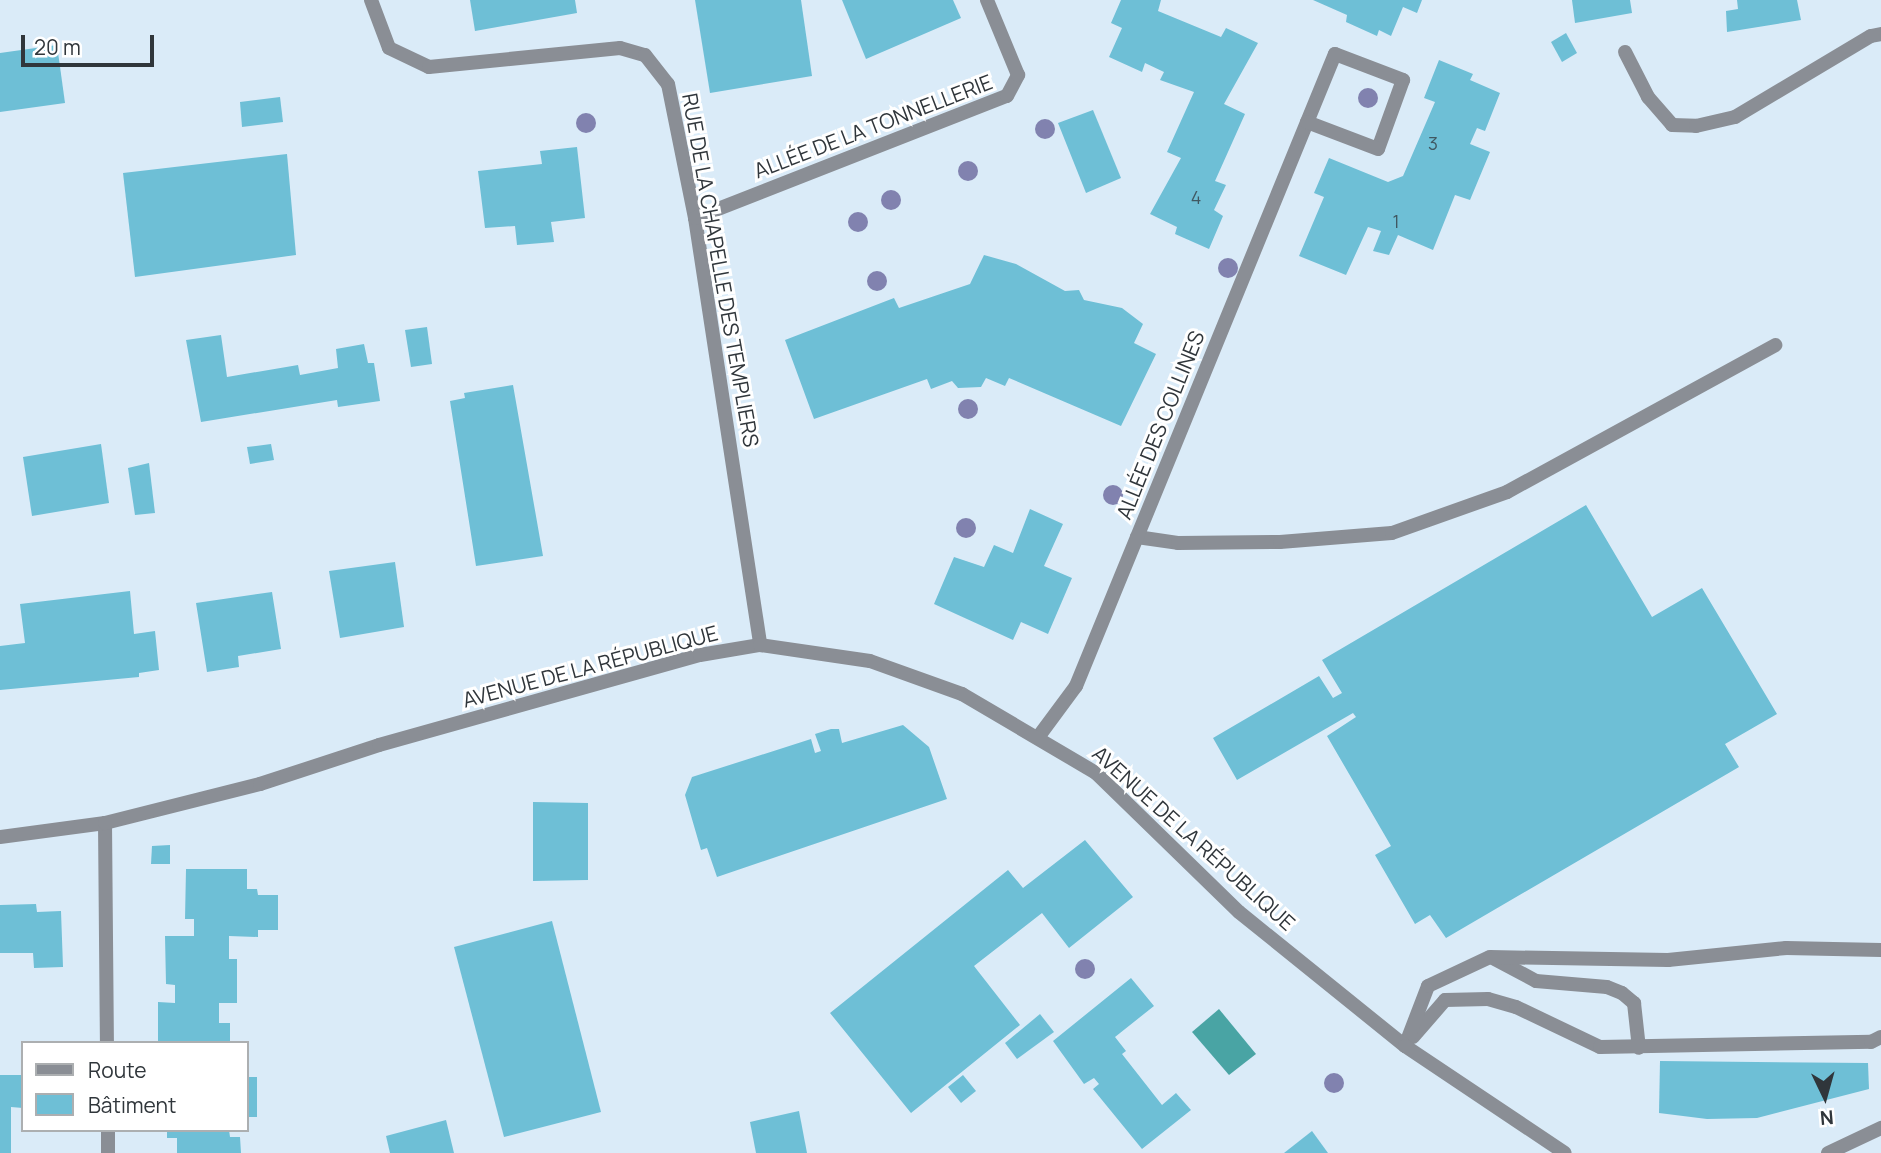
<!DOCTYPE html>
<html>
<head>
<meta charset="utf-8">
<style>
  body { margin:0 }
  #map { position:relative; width:1881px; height:1153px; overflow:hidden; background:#daebf8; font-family:Manrope,sans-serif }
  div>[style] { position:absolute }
  .water>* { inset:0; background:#49a4a4 }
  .building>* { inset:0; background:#6ebfd6 }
  .service>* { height:14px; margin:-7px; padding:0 7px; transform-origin:7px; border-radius:7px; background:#8a8e95 }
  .minor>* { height:14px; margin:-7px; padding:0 7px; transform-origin:7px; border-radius:7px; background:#8a8e95 }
  .tertiary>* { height:14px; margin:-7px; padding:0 7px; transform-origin:7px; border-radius:7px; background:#8a8e95 }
  .trees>* { width:20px; height:20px; margin:-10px; border-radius:50%; background:#8182af }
  span { translate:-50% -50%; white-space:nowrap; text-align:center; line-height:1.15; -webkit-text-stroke:6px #fff; paint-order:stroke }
  .number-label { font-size:18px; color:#405862 }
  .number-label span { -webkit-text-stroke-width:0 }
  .street-label { font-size:21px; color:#30363b }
  .legend { position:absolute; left:21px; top:1041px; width:228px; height:91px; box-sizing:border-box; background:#fff; border:2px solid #acafb1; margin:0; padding:9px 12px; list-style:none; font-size:21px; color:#30363b }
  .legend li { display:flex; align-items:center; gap:14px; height:35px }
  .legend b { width:35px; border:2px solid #acafb1 }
  .north { position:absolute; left:1790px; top:1062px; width:70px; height:70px; -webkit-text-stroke:5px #fff; paint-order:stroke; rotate:175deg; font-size:19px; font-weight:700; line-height:28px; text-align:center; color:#30363b }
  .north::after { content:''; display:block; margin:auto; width:24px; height:32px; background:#30363b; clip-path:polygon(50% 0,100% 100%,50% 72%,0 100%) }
  .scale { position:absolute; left:21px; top:35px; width:133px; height:32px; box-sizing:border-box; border:4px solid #30363b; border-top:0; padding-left:9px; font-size:21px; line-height:24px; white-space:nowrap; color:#30363b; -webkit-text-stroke:5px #fff; paint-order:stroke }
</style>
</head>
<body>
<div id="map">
  <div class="water">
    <div style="clip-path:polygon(1219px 1009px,1256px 1054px,1229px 1075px,1192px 1032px)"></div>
  </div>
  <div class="building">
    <div style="clip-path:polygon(470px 0,575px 0,577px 13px,475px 31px)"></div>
    <div style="clip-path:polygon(695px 0,801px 0,812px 76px,710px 93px)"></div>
    <div style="clip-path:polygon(842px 0,953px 0,961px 18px,866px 59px)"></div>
    <div style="clip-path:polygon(1121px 0,1161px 0,1158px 11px,1221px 37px,1226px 28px,1258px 43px,1224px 104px,1245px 114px,1215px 181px,1226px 185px,1214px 210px,1223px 216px,1209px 249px,1175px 234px,1177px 227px,1150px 214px,1181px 158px,1167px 152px,1194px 92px,1160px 80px,1164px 72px,1145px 63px,1142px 72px,1109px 57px,1122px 28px,1111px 23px)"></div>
    <div style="clip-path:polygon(1313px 0,1422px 0,1417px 13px,1403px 7px,1391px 36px,1379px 30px,1377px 36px,1346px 22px,1347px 15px)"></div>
    <div style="clip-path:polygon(1572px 0,1630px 0,1632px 13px,1575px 23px)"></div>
    <div style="clip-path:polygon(1737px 0,1797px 0,1801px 20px,1727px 32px,1726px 11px,1738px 9px)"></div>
    <div style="clip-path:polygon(1566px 33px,1577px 53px,1562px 62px,1551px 42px)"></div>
    <div style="clip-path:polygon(57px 45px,65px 103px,0 112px,0 53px)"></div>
    <div style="clip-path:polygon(1439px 60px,1473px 74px,1470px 80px,1500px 93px,1485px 131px,1477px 128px,1470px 144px,1490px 152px,1470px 200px,1455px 195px,1433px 250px,1398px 235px,1389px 255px,1373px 251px,1381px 231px,1368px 227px,1346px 275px,1299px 256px,1324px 197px,1314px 193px,1329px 158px,1388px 182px,1403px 176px,1435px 102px,1424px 98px)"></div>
    <div style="clip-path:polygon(280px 97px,283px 122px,242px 127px,240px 102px)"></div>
    <div style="clip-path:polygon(1093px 110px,1121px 178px,1086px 193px,1058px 123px)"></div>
    <div style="clip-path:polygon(577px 147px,585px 218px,551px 222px,554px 242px,517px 245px,515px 226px,485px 228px,478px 171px,542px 164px,540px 151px)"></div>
    <div style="clip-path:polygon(287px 154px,296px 255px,135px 277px,123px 173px)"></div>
    <div style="clip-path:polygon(984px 255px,1016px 264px,1065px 291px,1079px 290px,1084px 300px,1122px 308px,1143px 324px,1134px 343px,1156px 354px,1121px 426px,1009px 378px,1005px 386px,986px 378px,981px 387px,958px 388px,952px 381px,931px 389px,927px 379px,814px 419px,785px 340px,894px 298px,899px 308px,970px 284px)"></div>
    <div style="clip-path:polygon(427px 327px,432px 364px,411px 367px,405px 330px)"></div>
    <div style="clip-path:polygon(221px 335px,227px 377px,298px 365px,300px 375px,338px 368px,336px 349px,364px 344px,368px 363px,374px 363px,380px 401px,338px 407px,337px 400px,201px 422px,186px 340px)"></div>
    <div style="clip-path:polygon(513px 385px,543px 556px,476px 566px,450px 401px,465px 398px,464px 393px)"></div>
    <div style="clip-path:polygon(101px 444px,109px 503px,32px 516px,23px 457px)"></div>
    <div style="clip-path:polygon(271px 444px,274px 460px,250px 464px,247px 447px)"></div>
    <div style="clip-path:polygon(149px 463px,155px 513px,135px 515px,128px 468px)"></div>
    <div style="clip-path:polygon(1586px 505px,1652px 617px,1702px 588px,1777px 714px,1725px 744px,1739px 767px,1446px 938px,1430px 915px,1415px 924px,1375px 855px,1391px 846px,1327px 736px,1356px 717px,1353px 713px,1237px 780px,1213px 738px,1319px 676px,1333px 698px,1342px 693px,1322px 660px)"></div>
    <div style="clip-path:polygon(1030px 509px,1063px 524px,1044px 566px,1072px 578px,1048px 634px,1021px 622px,1013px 640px,934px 604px,954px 557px,984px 567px,994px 545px,1013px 553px)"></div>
    <div style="clip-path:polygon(395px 562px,404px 627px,340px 638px,329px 571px)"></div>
    <div style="clip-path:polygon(130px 591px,134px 634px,155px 631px,159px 670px,139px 673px,139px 677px,0 690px,0 646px,25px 643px,20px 604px)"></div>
    <div style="clip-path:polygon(272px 592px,281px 649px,238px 656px,239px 667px,207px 672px,196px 603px)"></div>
    <div style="clip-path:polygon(903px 725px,929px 747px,947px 799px,717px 877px,707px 848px,701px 850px,685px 795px,692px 777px,811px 739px,815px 753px,821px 751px,815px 734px,831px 729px,839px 729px,842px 743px)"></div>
    <div style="clip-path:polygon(533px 802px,588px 803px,588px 880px,533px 881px)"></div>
    <div style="clip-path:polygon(1085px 840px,1133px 897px,1069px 948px,1042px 913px,974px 966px,1020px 1025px,911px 1113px,830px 1013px,1008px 870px,1023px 888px)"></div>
    <div style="clip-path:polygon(170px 845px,170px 864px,151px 864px,152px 846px)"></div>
    <div style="clip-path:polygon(186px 869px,247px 869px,247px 889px,257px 889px,258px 895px,278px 895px,278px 930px,258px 930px,258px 937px,229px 936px,229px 959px,237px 959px,237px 1003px,219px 1003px,219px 1023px,230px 1023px,230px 1043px,158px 1043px,158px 1002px,175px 1003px,175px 985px,166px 984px,165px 936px,194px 936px,194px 919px,185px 919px)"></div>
    <div style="clip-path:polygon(36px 904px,37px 912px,61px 911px,63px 967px,34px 968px,33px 953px,0 953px,0 905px)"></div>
    <div style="clip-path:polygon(552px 921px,601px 1112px,504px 1137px,454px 947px)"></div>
    <div style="clip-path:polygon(1131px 978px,1154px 1006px,1115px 1037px,1126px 1051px,1122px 1054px,1162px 1105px,1176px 1093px,1191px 1110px,1142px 1149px,1093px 1089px,1099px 1084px,1094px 1078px,1084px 1084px,1053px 1041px)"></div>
    <div style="clip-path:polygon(1040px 1014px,1054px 1032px,1017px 1059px,1005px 1043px)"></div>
    <div style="clip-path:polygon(1660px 1061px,1868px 1063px,1869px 1089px,1757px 1118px,1707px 1119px,1659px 1113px)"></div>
    <div style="clip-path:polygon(0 1075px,23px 1075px,23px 1108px,11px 1107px,11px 1153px,0 1153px)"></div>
    <div style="clip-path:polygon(963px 1075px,976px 1091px,961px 1103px,948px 1087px)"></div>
    <div style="clip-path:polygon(247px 1077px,257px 1077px,257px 1117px,247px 1117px)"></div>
    <div style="clip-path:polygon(799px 1111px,807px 1153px,756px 1153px,750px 1122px)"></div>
    <div style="clip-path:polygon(446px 1120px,454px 1153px,390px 1153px,386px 1136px)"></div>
    <div style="clip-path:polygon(167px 1130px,229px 1130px,230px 1137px,240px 1137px,241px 1153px,177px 1153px,177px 1138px,167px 1138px)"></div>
    <div style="clip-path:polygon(1312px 1131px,1328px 1153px,1284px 1153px)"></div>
  </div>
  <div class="service">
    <div style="left:1137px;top:537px;width:41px;rotate:8.3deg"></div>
    <div style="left:1178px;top:543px;width:102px;rotate:-0.6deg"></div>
    <div style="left:1280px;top:542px;width:112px;rotate:-4.6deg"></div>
    <div style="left:1392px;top:533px;width:122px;rotate:-19.6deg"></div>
    <div style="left:1507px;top:492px;width:306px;rotate:-28.7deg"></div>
    <div style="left:1493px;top:958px;width:49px;rotate:28.1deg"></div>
    <div style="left:1536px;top:981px;width:71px;rotate:4.8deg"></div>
    <div style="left:1607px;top:987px;width:16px;rotate:22deg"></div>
    <div style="left:1622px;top:993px;width:16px;rotate:40deg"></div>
    <div style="left:1634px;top:1003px;width:45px;rotate:83.7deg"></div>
    <div style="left:1413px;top:1037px;width:49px;rotate:-49.1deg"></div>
    <div style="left:1445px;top:1000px;width:43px;rotate:-1.3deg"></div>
    <div style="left:1488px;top:999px;width:29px;rotate:16deg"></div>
    <div style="left:1516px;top:1007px;width:93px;rotate:25.5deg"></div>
    <div style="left:1600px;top:1047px;width:271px;rotate:-1.1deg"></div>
    <div style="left:1871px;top:1042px;width:11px;rotate:-27deg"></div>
    <div style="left:1405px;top:1046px;width:64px;rotate:-69deg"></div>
    <div style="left:1428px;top:986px;width:68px;rotate:-25.1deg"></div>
    <div style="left:1490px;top:957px;width:178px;rotate:1deg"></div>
    <div style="left:1668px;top:960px;width:119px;rotate:-5.8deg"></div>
    <div style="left:1786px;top:948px;width:95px;rotate:1.2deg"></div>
  </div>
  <div class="minor">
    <div style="left:371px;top:0;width:51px;rotate:69.4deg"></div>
    <div style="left:389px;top:48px;width:44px;rotate:25.4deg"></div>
    <div style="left:429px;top:67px;width:192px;rotate:-5.7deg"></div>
    <div style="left:620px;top:48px;width:26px;rotate:16deg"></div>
    <div style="left:645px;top:55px;width:37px;rotate:52deg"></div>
    <div style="left:668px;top:84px;width:137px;rotate:78.6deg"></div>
    <div style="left:695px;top:218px;width:432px;rotate:81.3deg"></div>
    <div style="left:1625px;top:52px;width:51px;rotate:62.9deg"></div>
    <div style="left:1648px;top:97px;width:37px;rotate:49deg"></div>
    <div style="left:1672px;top:125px;width:24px;rotate:2deg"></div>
    <div style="left:1696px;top:126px;width:40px;rotate:-13deg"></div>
    <div style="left:1735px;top:117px;width:158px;rotate:-30.8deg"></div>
    <div style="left:1871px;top:36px;width:10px;rotate:-11deg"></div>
    <div style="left:695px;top:218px;width:335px;rotate:-21.4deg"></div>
    <div style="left:1007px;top:96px;width:24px;rotate:-62deg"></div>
    <div style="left:1018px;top:75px;width:81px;rotate:-112.5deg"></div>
    <div style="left:1039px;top:736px;width:62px;rotate:-53.5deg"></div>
    <div style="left:1076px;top:686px;width:683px;rotate:-67.72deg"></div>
    <div style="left:1335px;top:54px;width:73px;rotate:20.9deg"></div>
    <div style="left:1403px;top:80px;width:73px;rotate:109.9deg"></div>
    <div style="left:1378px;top:149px;width:76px;rotate:-159.2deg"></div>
    <div style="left:105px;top:823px;width:220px;rotate:89.5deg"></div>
    <div style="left:108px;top:1130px;width:23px;rotate:90deg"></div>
  </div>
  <div class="tertiary">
    <div style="left:0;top:837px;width:106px;rotate:-7.6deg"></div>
    <div style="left:105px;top:823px;width:160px;rotate:-14.1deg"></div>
    <div style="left:260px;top:784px;width:125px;rotate:-18.1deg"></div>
    <div style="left:379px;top:745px;width:333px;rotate:-15.7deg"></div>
    <div style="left:700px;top:655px;width:61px;rotate:-9.5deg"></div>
    <div style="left:760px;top:645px;width:111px;rotate:8.3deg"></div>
    <div style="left:870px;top:661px;width:98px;rotate:19.7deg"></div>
    <div style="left:962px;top:694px;width:156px;rotate:30.5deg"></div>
    <div style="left:1096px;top:773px;width:199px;rotate:44.2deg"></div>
    <div style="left:1239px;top:912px;width:213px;rotate:38.9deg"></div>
    <div style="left:1405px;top:1046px;width:192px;rotate:33.8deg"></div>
    <div style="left:1828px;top:1153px;width:59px;rotate:-25.3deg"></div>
  </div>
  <div class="trees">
    <div style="left:1368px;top:98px"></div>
    <div style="left:586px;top:123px"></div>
    <div style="left:1045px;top:129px"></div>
    <div style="left:968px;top:171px"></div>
    <div style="left:891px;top:200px"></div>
    <div style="left:858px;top:222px"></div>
    <div style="left:1228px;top:268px"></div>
    <div style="left:877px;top:281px"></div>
    <div style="left:968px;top:409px"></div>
    <div style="left:1113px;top:495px"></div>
    <div style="left:966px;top:528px"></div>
    <div style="left:1085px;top:969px"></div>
    <div style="left:1334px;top:1083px"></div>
  </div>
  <div class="number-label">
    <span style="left:1433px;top:143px">3</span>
    <span style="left:1196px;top:197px">4</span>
    <span style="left:1396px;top:221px">1</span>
  </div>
  <div class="street-label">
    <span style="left:873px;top:126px;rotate:-21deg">ALLÉE DE LA TONNELLERIE</span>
    <span style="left:721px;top:270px;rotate:80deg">RUE DE LA CHAPELLE DES TEMPLIERS</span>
    <span style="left:1160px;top:425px;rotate:-68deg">ALLÉE DES COLLINES</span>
    <span style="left:590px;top:666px;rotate:-15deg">AVENUE DE LA RÉPUBLIQUE</span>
    <span style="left:1194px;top:838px;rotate:42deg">AVENUE DE LA RÉPUBLIQUE</span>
  </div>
  <ul class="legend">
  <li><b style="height:9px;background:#8a8e95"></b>Route</li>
  <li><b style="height:19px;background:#6ebfd6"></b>Bâtiment</li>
  </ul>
  <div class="north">N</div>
  <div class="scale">20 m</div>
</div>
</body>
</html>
